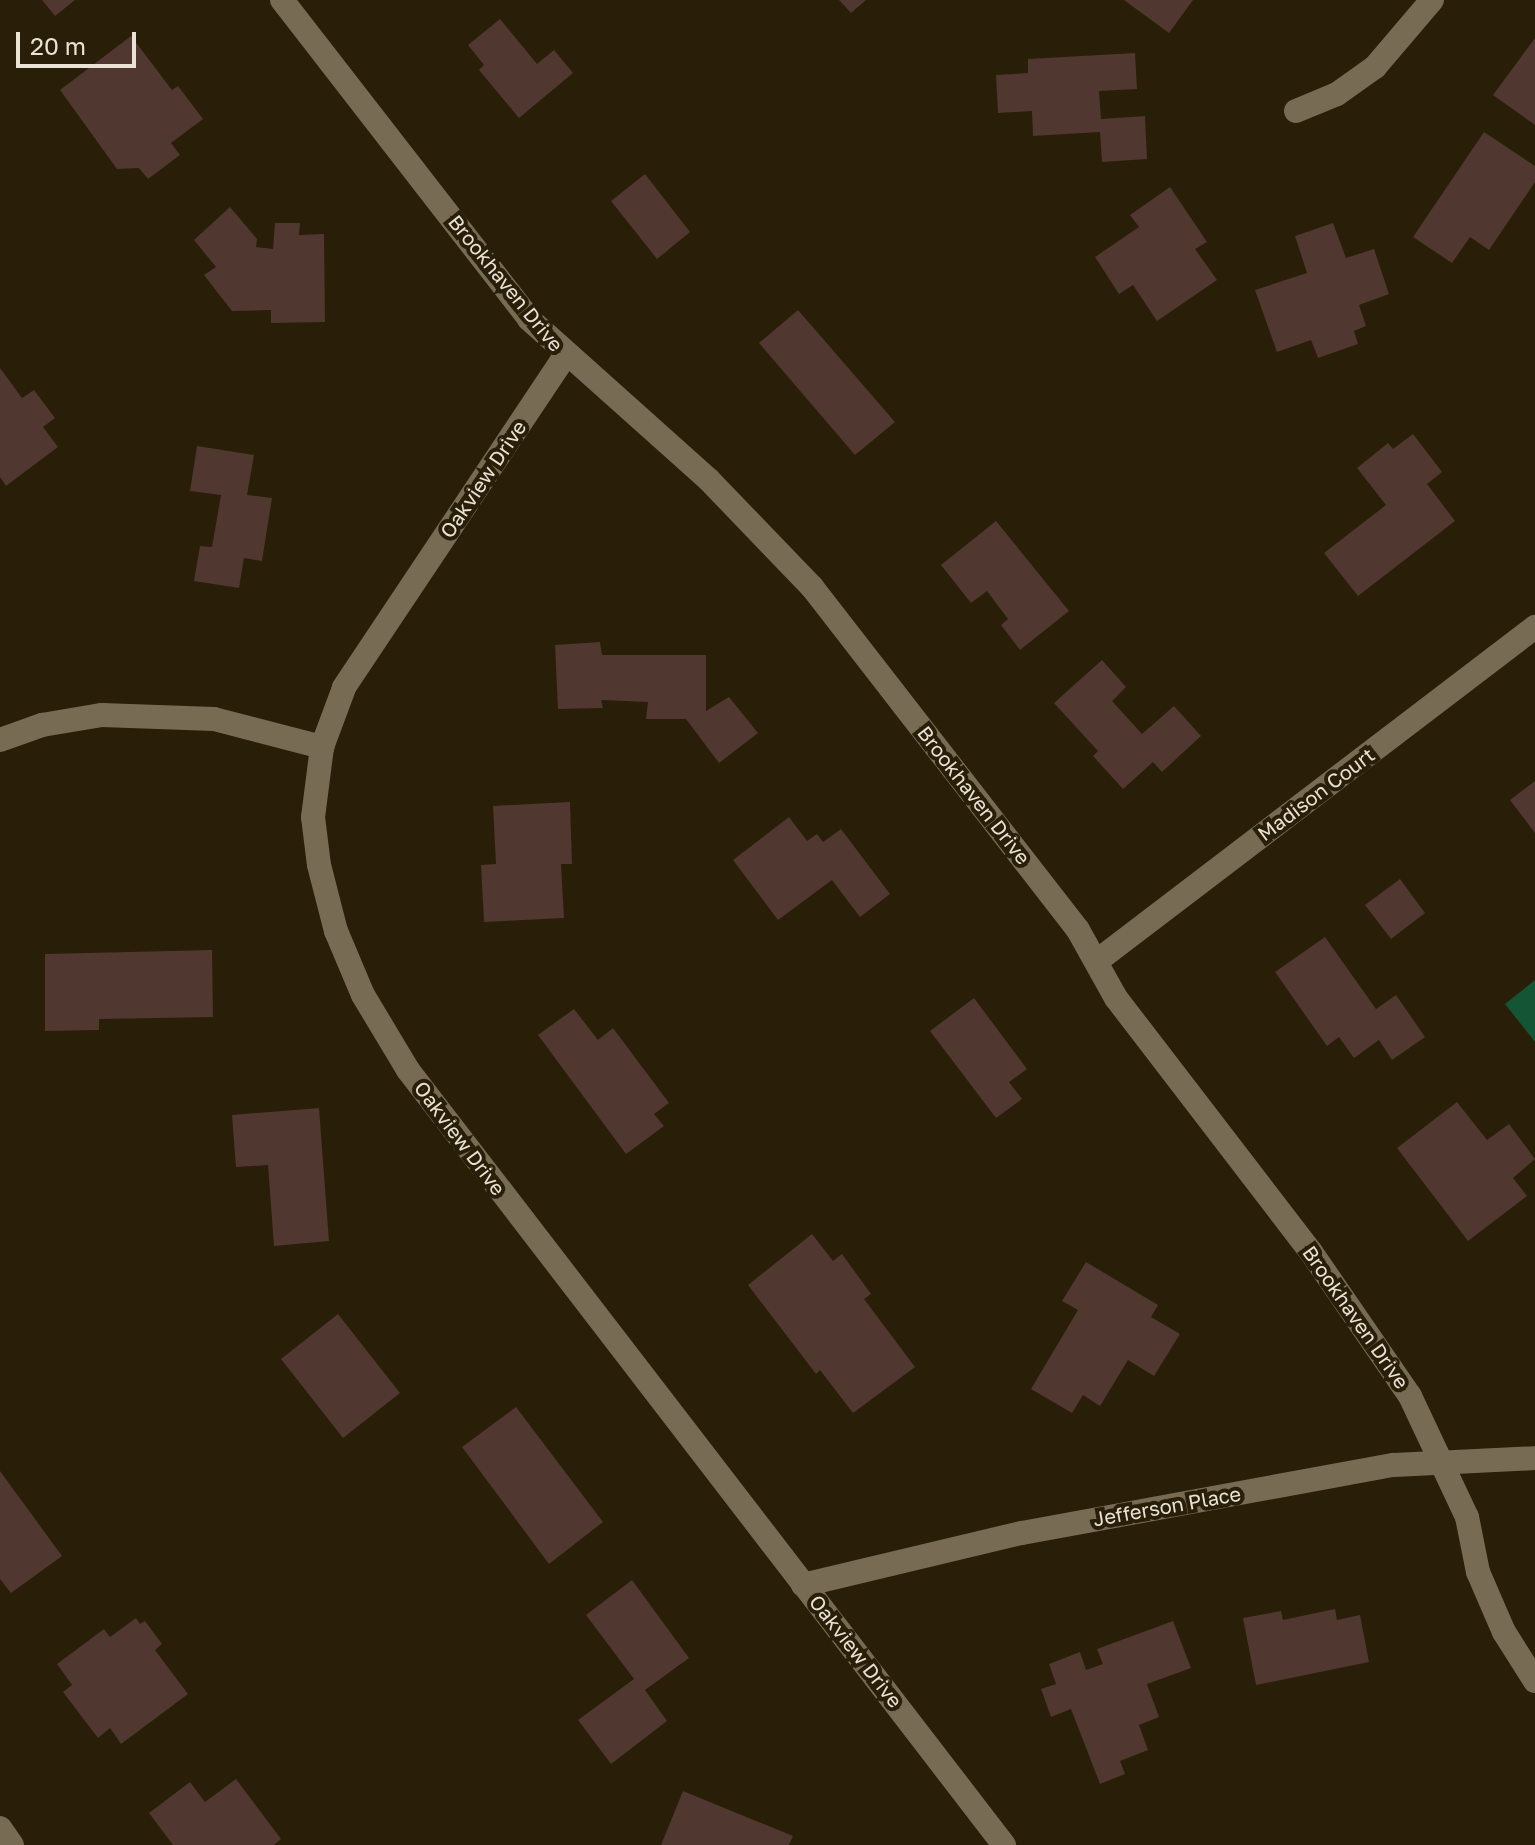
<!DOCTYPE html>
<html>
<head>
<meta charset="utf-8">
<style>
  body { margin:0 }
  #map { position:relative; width:1535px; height:1845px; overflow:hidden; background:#291e08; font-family:"Golos Text",sans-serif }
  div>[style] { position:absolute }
  .green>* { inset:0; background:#145535 }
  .building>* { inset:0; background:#50372f }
  .minor>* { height:24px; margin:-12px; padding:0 12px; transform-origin:12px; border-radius:12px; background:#786b54 }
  span { translate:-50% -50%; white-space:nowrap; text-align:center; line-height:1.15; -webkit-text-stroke:8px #291e08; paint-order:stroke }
  .street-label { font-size:20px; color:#e9e2d5 }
  .scale { position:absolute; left:16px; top:32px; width:120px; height:36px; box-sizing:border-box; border:4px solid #e9e2d5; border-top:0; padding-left:10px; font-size:24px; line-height:28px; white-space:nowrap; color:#e9e2d5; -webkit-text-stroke:6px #291e08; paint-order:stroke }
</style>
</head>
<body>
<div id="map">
  <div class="green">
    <div style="clip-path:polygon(1535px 980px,1535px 1042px,1505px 1004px)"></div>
  </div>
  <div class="building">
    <div style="clip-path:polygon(42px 0,75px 0,55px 16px)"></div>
    <div style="clip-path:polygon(839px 0,866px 0,851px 13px)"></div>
    <div style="clip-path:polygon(1124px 0,1193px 0,1169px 33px)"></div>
    <div style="clip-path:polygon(500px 19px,537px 64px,554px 50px,573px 73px,519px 118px,479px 70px,484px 65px,468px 45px)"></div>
    <div style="clip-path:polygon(131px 36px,172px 90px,178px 86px,203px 119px,171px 143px,180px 155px,148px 179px,139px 168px,117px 169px,60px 90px)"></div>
    <div style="clip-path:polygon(1535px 38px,1535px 125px,1493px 95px)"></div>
    <div style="clip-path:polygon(1135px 53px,1137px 89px,1099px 91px,1101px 119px,1145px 116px,1147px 159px,1102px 162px,1100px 132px,1033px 136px,1032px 111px,998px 113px,996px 75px,1028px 73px,1028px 59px)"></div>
    <div style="clip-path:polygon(1484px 132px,1535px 166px,1535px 182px,1489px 250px,1470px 237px,1452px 263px,1413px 237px)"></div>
    <div style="clip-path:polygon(645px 174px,690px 232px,657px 259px,611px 201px)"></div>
    <div style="clip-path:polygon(1170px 187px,1207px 242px,1195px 249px,1217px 280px,1157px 321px,1133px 285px,1119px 294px,1095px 257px,1139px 227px,1130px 215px)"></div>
    <div style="clip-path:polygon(230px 207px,257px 239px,256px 247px,273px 249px,275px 223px,300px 223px,299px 235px,324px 234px,325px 322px,271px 323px,271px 310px,232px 311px,204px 275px,216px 267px,194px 240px)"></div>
    <div style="clip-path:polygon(1333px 223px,1346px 258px,1374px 249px,1389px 294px,1359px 305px,1366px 326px,1354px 331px,1358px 344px,1318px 358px,1311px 340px,1277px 352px,1255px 290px,1307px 273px,1295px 236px)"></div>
    <div style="clip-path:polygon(798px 310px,895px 422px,855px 455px,759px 343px)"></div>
    <div style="clip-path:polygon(0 368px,22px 398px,34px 390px,55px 418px,43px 427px,58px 447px,6px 486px,0 477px)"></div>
    <div style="clip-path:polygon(1413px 434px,1442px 472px,1427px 484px,1455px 521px,1358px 596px,1324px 553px,1386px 505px,1357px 468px,1388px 443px,1393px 449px)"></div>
    <div style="clip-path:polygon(197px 446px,254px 455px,247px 495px,272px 498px,262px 561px,244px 558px,239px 588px,194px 581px,200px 546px,212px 547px,221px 495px,190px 491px)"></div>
    <div style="clip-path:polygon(996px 521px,1069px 611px,1020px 650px,1001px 625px,1008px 619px,987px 591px,971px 603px,941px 565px)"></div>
    <div style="clip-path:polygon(600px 642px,602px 655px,706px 655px,706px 711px,729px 697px,758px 733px,719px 763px,686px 719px,646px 719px,648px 702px,601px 700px,603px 708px,558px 709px,555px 645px)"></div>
    <div style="clip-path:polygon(1102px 660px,1126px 687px,1112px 701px,1142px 734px,1174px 706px,1201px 736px,1162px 772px,1153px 762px,1123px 789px,1093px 756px,1098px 751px,1054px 703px)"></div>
    <div style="clip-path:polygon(1535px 781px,1535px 833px,1510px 800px)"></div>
    <div style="clip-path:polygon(570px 802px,572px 864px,561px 864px,564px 918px,484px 922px,481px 865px,496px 864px,493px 806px)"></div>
    <div style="clip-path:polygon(789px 817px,807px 841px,817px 834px,823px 842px,841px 829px,890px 894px,860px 917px,832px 880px,778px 920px,733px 860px)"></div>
    <div style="clip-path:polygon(1400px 879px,1425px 913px,1391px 939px,1365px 905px)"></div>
    <div style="clip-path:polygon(1325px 937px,1376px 1009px,1396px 995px,1425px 1037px,1392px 1060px,1379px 1040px,1354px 1058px,1339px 1037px,1327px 1046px,1275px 972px)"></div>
    <div style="clip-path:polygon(212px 950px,213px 1017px,99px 1019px,99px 1030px,45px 1031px,45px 954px)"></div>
    <div style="clip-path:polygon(974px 998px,1027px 1069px,1009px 1082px,1022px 1099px,996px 1118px,930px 1031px)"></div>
    <div style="clip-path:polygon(574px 1009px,598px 1040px,613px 1028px,669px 1103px,654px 1114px,664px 1126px,626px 1154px,538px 1035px)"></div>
    <div style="clip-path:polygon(1457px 1102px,1487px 1140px,1509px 1124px,1535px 1159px,1513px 1178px,1527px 1196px,1468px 1241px,1397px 1148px)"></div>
    <div style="clip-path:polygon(319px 1108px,329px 1241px,274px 1246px,268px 1165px,236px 1167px,232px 1115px)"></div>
    <div style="clip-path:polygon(812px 1234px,833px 1261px,842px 1254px,871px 1294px,864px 1299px,915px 1367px,853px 1413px,820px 1370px,816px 1374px,748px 1285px)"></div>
    <div style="clip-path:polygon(1086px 1262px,1158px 1305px,1151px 1317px,1180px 1334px,1154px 1376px,1128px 1360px,1100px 1406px,1083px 1395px,1072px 1413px,1031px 1389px,1078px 1310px,1062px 1301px)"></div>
    <div style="clip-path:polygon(338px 1314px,400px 1393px,343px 1438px,281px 1359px)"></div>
    <div style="clip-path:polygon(516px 1407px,603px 1522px,549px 1564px,462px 1447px)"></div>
    <div style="clip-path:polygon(0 1471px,62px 1556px,11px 1593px,0 1579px)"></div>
    <div style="clip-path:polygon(632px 1580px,689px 1658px,645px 1690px,667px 1721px,611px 1764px,578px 1720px,634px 1679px,586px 1615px)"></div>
    <div style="clip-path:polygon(1335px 1609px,1337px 1620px,1360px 1615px,1369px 1662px,1256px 1685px,1243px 1618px,1281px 1611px,1283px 1620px)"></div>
    <div style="clip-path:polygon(136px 1618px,140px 1624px,145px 1621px,162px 1644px,155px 1650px,188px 1694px,121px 1744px,110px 1728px,98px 1738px,63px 1692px,72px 1685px,57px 1664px,104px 1629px,110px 1637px)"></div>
    <div style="clip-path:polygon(1173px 1621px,1191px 1668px,1147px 1684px,1159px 1717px,1139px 1725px,1148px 1750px,1120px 1761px,1125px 1774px,1100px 1784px,1071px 1709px,1051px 1717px,1041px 1689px,1056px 1684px,1049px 1664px,1080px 1652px,1086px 1670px,1103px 1664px,1097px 1649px)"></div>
    <div style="clip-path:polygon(236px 1779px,281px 1839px,274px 1845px,173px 1845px,149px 1813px,190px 1782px,205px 1802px)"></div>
    <div style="clip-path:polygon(683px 1791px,793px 1836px,789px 1845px,661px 1845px)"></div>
  </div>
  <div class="minor">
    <div style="left:282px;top:0;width:403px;rotate:52.2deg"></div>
    <div style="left:529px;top:319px;width:241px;rotate:41.8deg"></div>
    <div style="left:709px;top:480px;width:149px;rotate:46.1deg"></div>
    <div style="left:812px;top:587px;width:434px;rotate:52.2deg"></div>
    <div style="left:1078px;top:930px;width:78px;rotate:60.8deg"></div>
    <div style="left:1116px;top:998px;width:320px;rotate:52.5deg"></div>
    <div style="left:1311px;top:1252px;width:175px;rotate:55.5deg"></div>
    <div style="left:1410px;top:1396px;width:134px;rotate:64.8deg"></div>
    <div style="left:1467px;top:1517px;width:56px;rotate:78.7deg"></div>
    <div style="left:1478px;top:1572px;width:65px;rotate:66.6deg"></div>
    <div style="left:1504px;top:1632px;width:58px;rotate:57.7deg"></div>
    <div style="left:1296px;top:111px;width:44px;rotate:-22.5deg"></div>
    <div style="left:1337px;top:94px;width:47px;rotate:-35.4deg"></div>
    <div style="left:1375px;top:67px;width:88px;rotate:-49.6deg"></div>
    <div style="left:565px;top:356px;width:399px;rotate:123.7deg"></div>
    <div style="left:344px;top:688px;width:63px;rotate:110.4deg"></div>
    <div style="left:322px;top:747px;width:71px;rotate:97.3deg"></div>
    <div style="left:313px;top:817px;width:48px;rotate:82.9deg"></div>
    <div style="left:319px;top:865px;width:68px;rotate:75.6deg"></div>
    <div style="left:336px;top:931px;width:69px;rotate:67.1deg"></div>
    <div style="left:363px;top:995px;width:87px;rotate:59deg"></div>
    <div style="left:408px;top:1070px;width:978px;rotate:52.44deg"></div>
    <div style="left:0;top:740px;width:45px;rotate:-19.7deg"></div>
    <div style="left:42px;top:725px;width:61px;rotate:-9.5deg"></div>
    <div style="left:102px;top:715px;width:112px;rotate:2deg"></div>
    <div style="left:214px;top:719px;width:112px;rotate:14.5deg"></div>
    <div style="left:1097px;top:961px;width:551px;rotate:-37.33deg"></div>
    <div style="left:803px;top:1585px;width:225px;rotate:-13.4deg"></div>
    <div style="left:1022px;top:1533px;width:378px;rotate:-10.4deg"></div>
    <div style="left:1394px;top:1465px;width:141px;rotate:-2.8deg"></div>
    <div style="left:0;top:1828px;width:21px;rotate:55deg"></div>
  </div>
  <div class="street-label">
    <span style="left:506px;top:283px;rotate:51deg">Brookhaven Drive</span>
    <span style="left:483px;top:479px;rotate:-56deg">Oakview Drive</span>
    <span style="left:1316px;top:794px;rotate:-37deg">Madison Court</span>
    <span style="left:974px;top:795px;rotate:52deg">Brookhaven Drive</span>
    <span style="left:460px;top:1138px;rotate:53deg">Oakview Drive</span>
    <span style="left:1356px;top:1317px;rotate:55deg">Brookhaven Drive</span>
    <span style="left:1167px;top:1506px;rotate:-10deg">Jefferson Place</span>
    <span style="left:856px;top:1651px;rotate:52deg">Oakview Drive</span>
  </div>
  <div class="scale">20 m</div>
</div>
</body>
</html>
